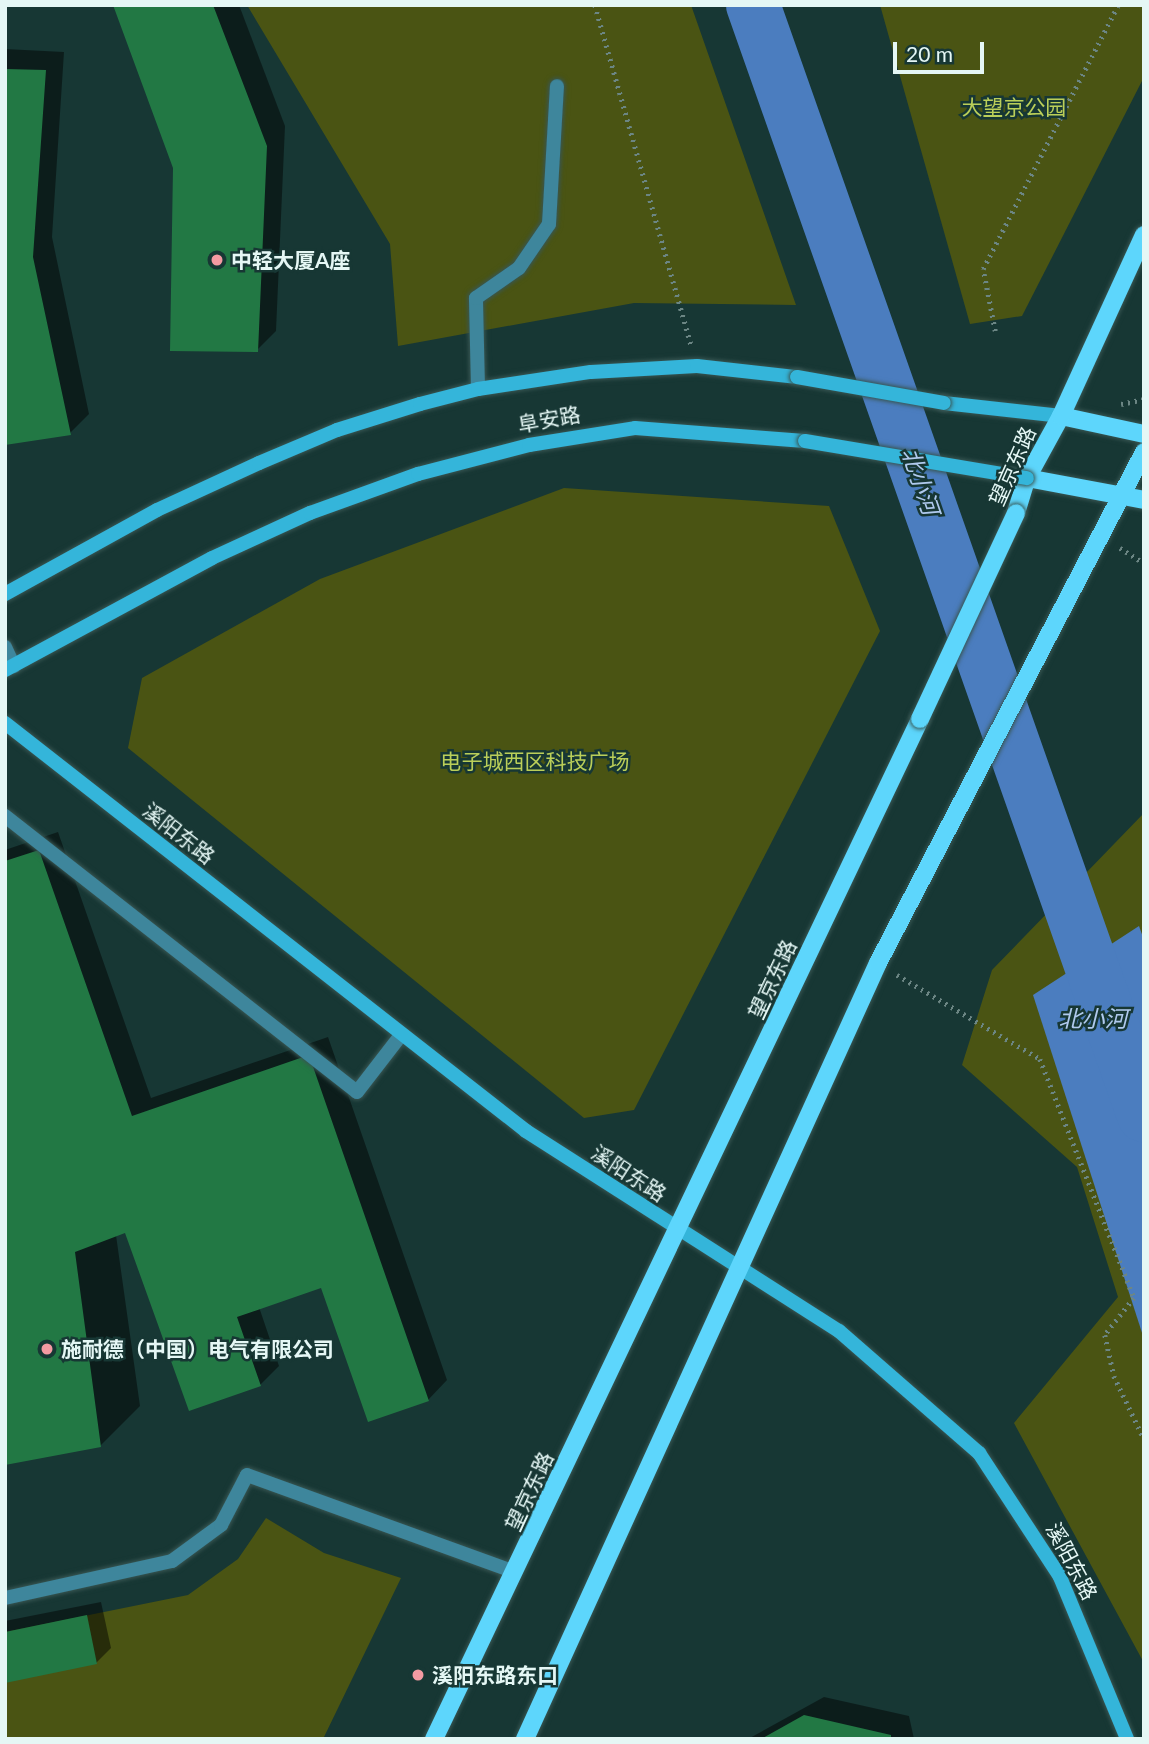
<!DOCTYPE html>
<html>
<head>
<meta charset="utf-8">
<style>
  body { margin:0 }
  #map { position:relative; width:1149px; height:1744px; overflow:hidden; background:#173734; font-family:Lato,"Noto Sans SC",sans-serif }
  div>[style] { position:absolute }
  .green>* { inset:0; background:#4a5413 }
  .water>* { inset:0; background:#4b7dbf }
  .shadow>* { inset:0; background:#0007 }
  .river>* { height:54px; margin:-27px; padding:0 27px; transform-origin:27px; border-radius:27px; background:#4b7dbf }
  .building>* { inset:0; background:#227844 }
  .path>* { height:4.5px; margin-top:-2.25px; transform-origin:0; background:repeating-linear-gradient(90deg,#6c8684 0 2px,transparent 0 7px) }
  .roads { filter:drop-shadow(0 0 2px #385653) drop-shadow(0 0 2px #385653) }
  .lane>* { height:14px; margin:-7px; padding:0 7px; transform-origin:7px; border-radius:7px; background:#3e869c }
  .secondary>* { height:14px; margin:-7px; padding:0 7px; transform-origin:7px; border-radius:7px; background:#34b5da }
  .primary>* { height:18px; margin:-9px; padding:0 9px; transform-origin:9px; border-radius:9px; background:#5dd6fc }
  .bridges { filter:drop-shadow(0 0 2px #385653) drop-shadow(0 0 2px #385653) }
  .secondary-bridge>* { height:14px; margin:-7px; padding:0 7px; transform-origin:7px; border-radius:7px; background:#34b5da }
  .primary-bridge>* { height:18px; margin:-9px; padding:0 9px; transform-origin:9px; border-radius:9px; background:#5dd6fc }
  .dots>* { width:19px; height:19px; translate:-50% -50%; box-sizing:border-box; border:4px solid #173734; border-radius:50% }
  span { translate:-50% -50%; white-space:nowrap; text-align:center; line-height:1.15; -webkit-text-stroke:5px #173734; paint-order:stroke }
  .park-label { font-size:21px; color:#bbcf59 }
  .poi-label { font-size:21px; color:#e5f7f5; font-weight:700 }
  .left { translate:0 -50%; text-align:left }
  .street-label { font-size:21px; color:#e5f7f5 }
  .water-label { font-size:23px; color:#b0caee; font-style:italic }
  .frame { position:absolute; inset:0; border:7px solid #e5f7f5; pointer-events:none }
  .scale { position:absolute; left:893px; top:42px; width:91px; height:32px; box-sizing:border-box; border:4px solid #e5f7f5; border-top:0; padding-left:9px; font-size:21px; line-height:24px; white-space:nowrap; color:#e5f7f5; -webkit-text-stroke:5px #173734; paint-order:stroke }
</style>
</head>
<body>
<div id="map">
  <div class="green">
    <div style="clip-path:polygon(247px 5px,691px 5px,796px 305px,634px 303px,398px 346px,390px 244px)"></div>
    <div style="clip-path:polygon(880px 5px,1144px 5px,1144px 77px,1022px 316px,970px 324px)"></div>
    <div style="clip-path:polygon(564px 488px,829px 506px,880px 631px,634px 1110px,584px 1118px,128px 748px,142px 678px,320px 579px)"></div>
    <div style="clip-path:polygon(1144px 813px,1144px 1663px,1014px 1423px,1118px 1297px,1077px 1167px,962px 1065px,992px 970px)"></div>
    <div style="clip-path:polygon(266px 1518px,324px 1553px,401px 1578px,323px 1739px,5px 1739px,5px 1632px,188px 1595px,238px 1559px)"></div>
  </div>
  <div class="water">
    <div style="clip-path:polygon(1139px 926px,1144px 940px,1144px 1339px,1033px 995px)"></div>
  </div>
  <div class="shadow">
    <div style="clip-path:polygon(114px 5px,239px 5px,285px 126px,276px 331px,257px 350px,175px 168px)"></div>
    <div style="clip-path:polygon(5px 49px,64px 52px,52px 237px,89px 414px,70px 433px,5px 443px)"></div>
    <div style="clip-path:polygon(58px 832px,151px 1098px,328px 1037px,447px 1380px,428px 1400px,322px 1285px,259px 1307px,279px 1366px,260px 1385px,126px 1231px,116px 1235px,140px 1406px,101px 1445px,5px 1463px,5px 850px)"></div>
    <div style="clip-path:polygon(101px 1602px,111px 1648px,96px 1663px,5px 1681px,5px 1621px)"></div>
    <div style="clip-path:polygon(824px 1697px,909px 1716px,914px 1739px,748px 1739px)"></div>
  </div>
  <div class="river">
    <div style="left:753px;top:5px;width:1177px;rotate:70.6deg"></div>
  </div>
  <div class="building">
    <div style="clip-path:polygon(113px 5px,213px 5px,267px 146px,258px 352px,170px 351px,173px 168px)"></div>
    <div style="clip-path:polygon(5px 69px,46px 70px,33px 257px,71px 435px,5px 445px)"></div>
    <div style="clip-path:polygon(39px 850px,132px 1116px,309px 1055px,429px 1401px,368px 1422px,321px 1288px,237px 1317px,261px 1386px,189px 1411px,125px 1233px,75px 1252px,101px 1447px,5px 1465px,5px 861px)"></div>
    <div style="clip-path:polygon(87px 1615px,97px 1664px,5px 1683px,5px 1632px)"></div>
    <div style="clip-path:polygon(804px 1715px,891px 1735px,891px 1739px,761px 1739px)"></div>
  </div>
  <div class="path">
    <div style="left:595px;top:5px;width:353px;rotate:74.2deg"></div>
    <div style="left:995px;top:331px;width:63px;rotate:-101deg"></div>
    <div style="left:983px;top:269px;width:297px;rotate:-62.9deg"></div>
    <div style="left:1121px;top:404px;width:24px;rotate:-12deg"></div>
    <div style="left:1120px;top:548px;width:28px;rotate:32deg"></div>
    <div style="left:897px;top:975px;width:166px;rotate:30.4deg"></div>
    <div style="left:1040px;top:1059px;width:257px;rotate:68.5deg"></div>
    <div style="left:1134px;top:1298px;width:47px;rotate:128.1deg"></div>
    <div style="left:1105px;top:1335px;width:42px;rotate:77.6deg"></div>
    <div style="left:1114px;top:1376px;width:70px;rotate:64.5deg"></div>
  </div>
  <div class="roads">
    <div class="lane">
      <div style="left:478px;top:389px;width:91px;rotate:-91.3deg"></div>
      <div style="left:476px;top:298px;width:52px;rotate:-34.9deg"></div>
      <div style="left:519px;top:268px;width:53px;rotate:-55.7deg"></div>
      <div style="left:549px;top:224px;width:138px;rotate:-86.7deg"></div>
      <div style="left:5px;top:647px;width:21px;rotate:65deg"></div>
      <div style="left:5px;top:816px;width:447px;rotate:38.1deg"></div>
      <div style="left:357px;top:1092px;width:72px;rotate:-52.3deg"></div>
      <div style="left:5px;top:1598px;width:171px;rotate:-12.5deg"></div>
      <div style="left:172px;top:1561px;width:61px;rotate:-36.3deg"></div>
      <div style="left:221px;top:1525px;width:56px;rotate:-62.5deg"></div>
      <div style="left:247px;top:1475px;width:285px;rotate:19.9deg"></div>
    </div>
    <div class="secondary">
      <div style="left:944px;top:403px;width:118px;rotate:6.3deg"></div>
      <div style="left:5px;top:594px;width:174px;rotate:-28.9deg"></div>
      <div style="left:157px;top:510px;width:112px;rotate:-24.7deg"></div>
      <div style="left:259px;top:463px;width:85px;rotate:-22.9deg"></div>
      <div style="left:337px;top:430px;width:87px;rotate:-17.4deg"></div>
      <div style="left:420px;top:404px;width:60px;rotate:-14.5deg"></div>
      <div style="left:478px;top:389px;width:114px;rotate:-8.6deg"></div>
      <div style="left:591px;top:372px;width:106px;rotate:-3.2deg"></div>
      <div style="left:697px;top:366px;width:101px;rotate:6.3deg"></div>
      <div style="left:5px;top:670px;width:235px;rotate:-28.4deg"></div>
      <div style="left:212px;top:558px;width:108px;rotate:-24.7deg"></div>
      <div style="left:310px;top:513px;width:115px;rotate:-19.9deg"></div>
      <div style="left:418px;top:474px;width:115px;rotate:-14.6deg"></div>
      <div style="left:529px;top:445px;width:107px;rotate:-9.1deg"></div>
      <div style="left:635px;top:428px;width:170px;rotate:4.4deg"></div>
      <div style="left:5px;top:723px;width:662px;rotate:38.06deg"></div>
      <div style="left:526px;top:1131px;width:371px;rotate:32.6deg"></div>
      <div style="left:839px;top:1331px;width:186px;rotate:41.1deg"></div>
      <div style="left:979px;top:1453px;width:148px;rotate:56.8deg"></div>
      <div style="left:1060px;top:1577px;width:175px;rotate:67.5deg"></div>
    </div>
    <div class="primary">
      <div style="left:1061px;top:416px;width:85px;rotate:12.2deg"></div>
      <div style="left:1027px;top:478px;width:119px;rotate:10.6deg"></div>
      <div style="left:1016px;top:513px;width:37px;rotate:-73deg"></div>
      <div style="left:1027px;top:478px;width:71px;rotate:-61.3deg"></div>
      <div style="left:1061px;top:416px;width:199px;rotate:-65.4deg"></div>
      <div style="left:434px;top:1739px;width:1130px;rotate:-64.52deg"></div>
      <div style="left:525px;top:1739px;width:853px;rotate:-65.54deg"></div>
      <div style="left:878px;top:963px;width:576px;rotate:-62.5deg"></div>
    </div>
  </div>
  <div class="bridges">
    <div class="secondary-bridge">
      <div style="left:797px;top:377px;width:149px;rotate:10deg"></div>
      <div style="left:805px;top:441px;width:225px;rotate:9.5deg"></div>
    </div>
    <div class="primary-bridge">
      <div style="left:920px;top:719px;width:227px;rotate:-65deg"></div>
    </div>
  </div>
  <div class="dots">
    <div style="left:217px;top:260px;background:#f49aa2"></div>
    <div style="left:47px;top:1349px;background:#f49aa2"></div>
    <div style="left:418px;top:1675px;background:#f49aa2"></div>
  </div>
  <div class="park-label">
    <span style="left:1014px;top:107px">大望京公园</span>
    <span style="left:535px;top:761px">电子城西区科技广场</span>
  </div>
  <div class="poi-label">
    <span class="left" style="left:231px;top:260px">中轻大厦A座</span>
    <span class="left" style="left:61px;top:1349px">施耐德（中国）电气有限公司</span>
    <span class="left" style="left:432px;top:1675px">溪阳东路东口</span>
  </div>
  <div class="street-label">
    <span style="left:549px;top:419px;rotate:-10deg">阜安路</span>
    <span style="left:1012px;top:466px;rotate:-66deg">望京东路</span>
    <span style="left:179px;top:833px;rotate:38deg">溪阳东路</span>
    <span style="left:772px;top:979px;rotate:-65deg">望京东路</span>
    <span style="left:629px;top:1173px;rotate:33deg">溪阳东路</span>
    <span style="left:529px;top:1491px;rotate:-65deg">望京东路</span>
    <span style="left:1072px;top:1561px;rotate:62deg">溪阳东路</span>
  </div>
  <div class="water-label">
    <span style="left:921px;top:481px;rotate:71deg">北小河</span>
    <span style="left:1093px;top:1018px">北小河</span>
  </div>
  <div class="frame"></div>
  <div class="scale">20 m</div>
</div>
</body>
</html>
